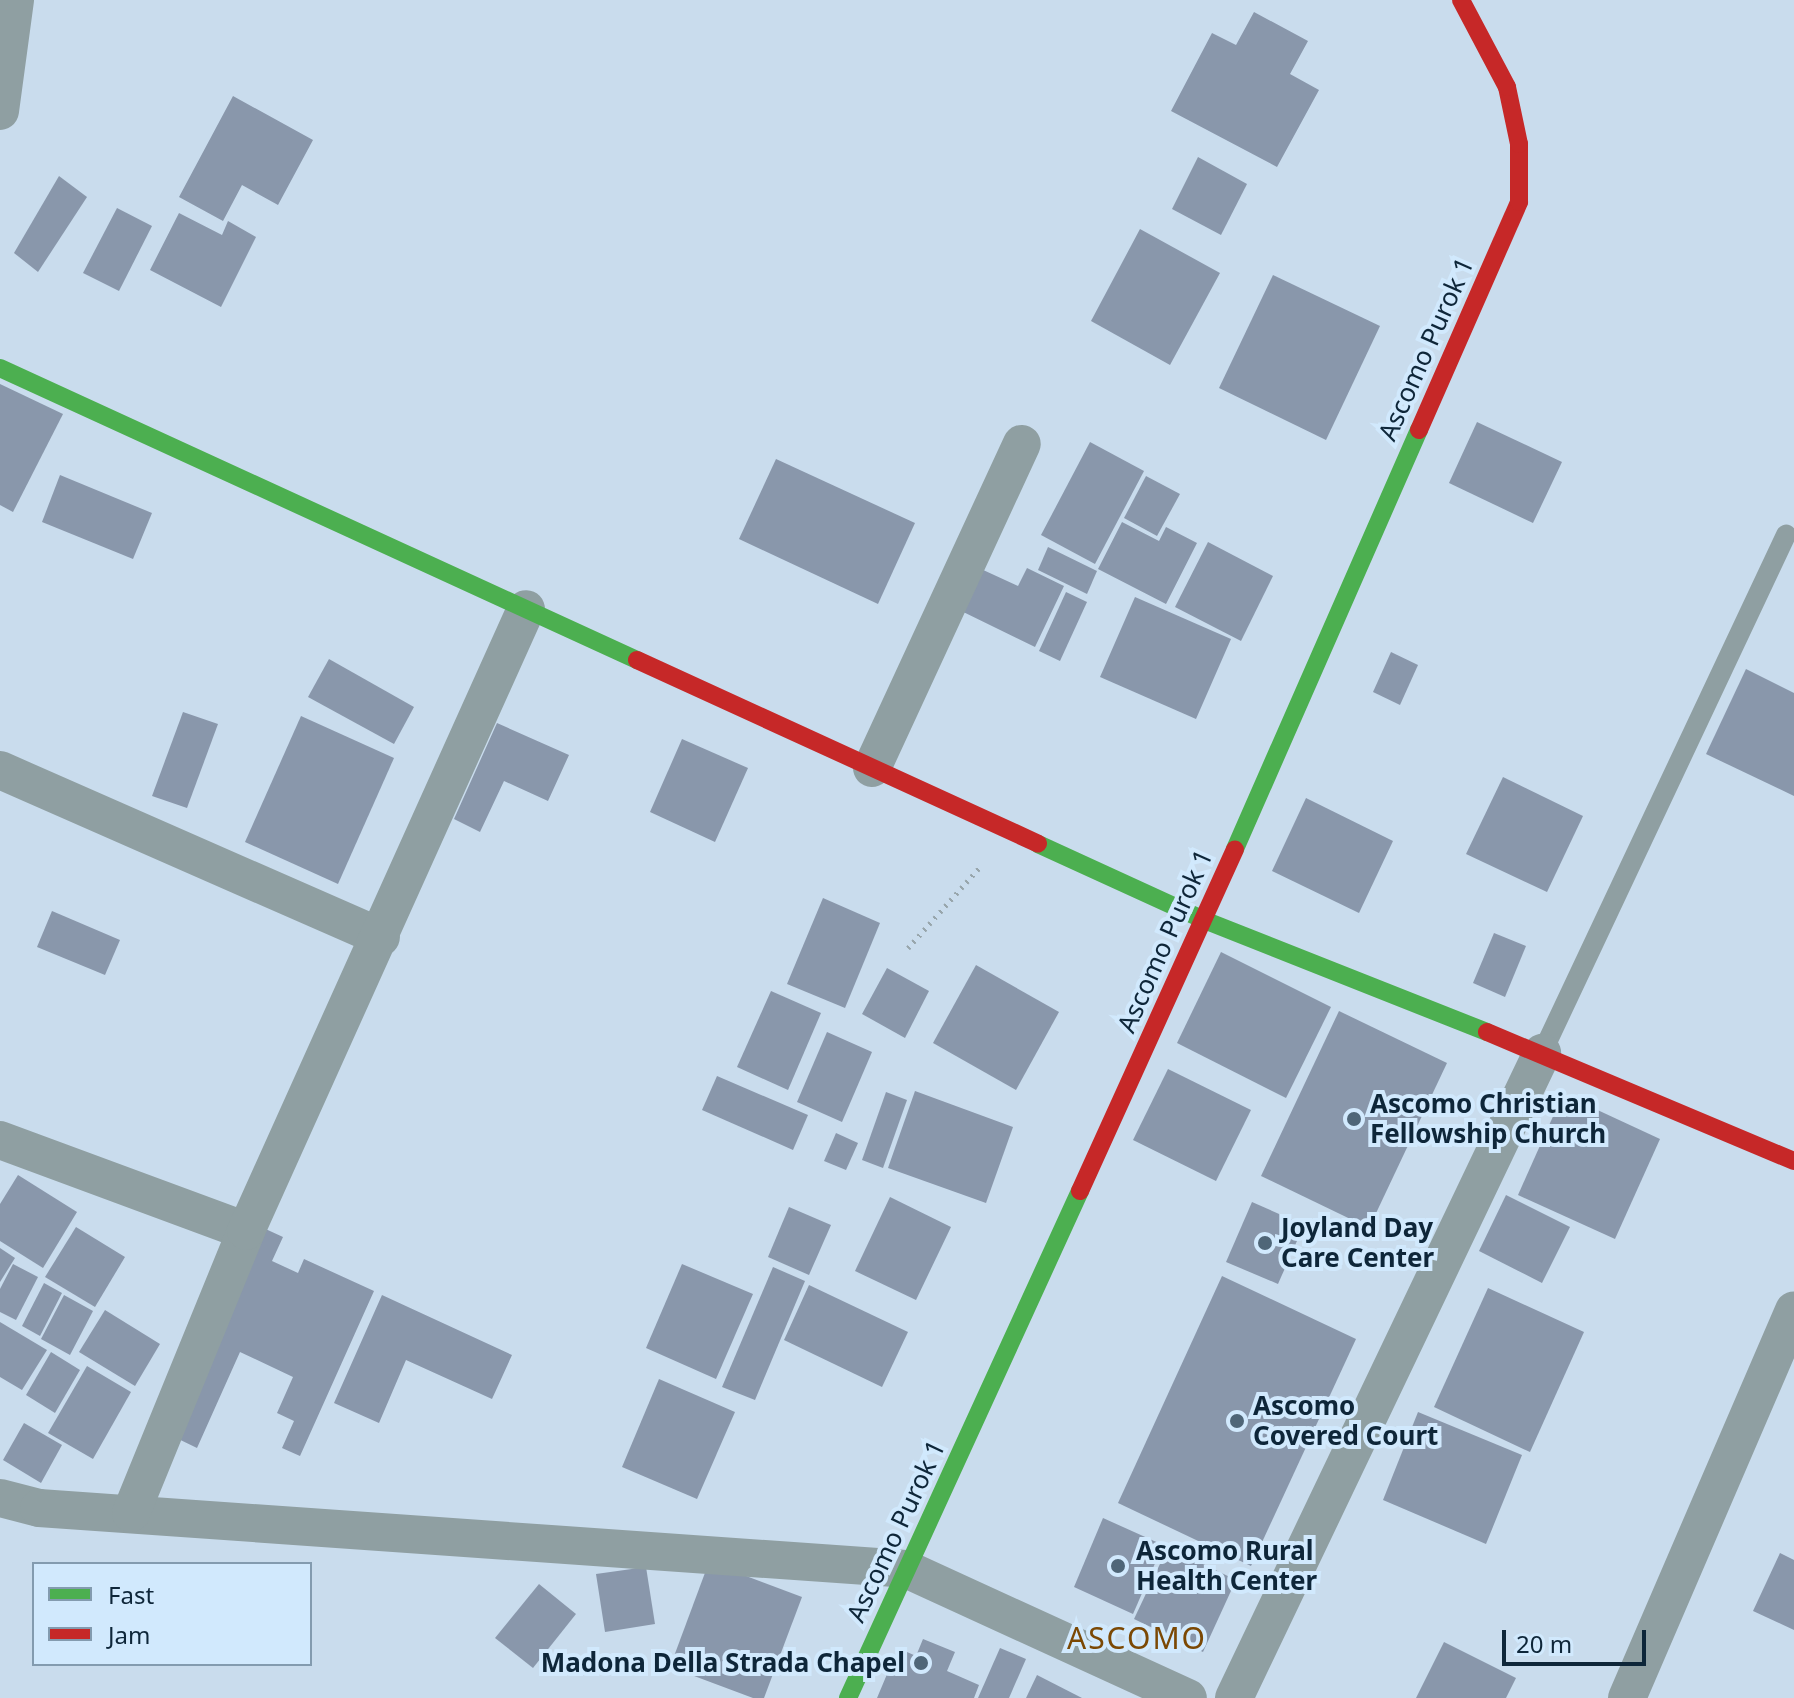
<!DOCTYPE html>
<html>
<head>
<meta charset="utf-8">
<style>
  body { margin:0 }
  #map { position:relative; width:1794px; height:1698px; overflow:hidden; background:#c9dced; font-family:"Noto Sans",sans-serif }
  div>[style] { position:absolute }
  .building>* { inset:0; background:#8997ab }
  .path>* { height:5px; margin-top:-2.5px; transform-origin:0; background:repeating-linear-gradient(90deg,#98a6ac 0 2px,transparent 0 8px) }
  .lane>* { height:20px; margin:-10px; padding:0 10px; transform-origin:10px; border-radius:10px; background:#8f9fa2 }
  .street>* { height:38px; margin:-19px; padding:0 19px; transform-origin:19px; border-radius:19px; background:#8f9fa2 }
  .fast>* { height:18px; margin:-9px; padding:0 9px; transform-origin:9px; border-radius:9px; background:#4caf50 }
  .jam>* { height:18px; margin:-9px; padding:0 9px; transform-origin:9px; border-radius:9px; background:#c62828 }
  .dots>* { width:22px; height:22px; translate:-50% -50%; box-sizing:border-box; border:4px solid #d1e9fd; border-radius:50% }
  span { translate:-50% -50%; white-space:nowrap; text-align:center; line-height:1.15; -webkit-text-stroke:8px #d1e9fd; paint-order:stroke }
  .street-label { font-size:26px; color:#0e2639 }
  .poi-label { font-size:26px; color:#0e2639; font-weight:700 }
  .left { translate:0 -50%; text-align:left }
  .right { translate:-100% -50%; text-align:right }
  .quarter-label { font-size:30px; color:#7b4804; letter-spacing:2px }
  .legend { position:absolute; left:32px; top:1562px; width:280px; height:104px; box-sizing:border-box; background:#d1e9fd; border:2px solid #839baf; margin:0; padding:10px 14px; list-style:none; font-size:24px; color:#0e2639 }
  .legend li { display:flex; align-items:center; gap:16px; height:40px }
  .legend b { width:40px; border:2px solid #839baf }
  .scale { position:absolute; left:1502px; top:1630px; width:144px; height:36px; box-sizing:border-box; border:4px solid #0e2639; border-top:0; padding-left:10px; font-size:24px; line-height:28px; white-space:nowrap; color:#0e2639; -webkit-text-stroke:6px #d1e9fd; paint-order:stroke }
</style>
</head>
<body>
<div id="map">
  <div class="building">
    <div style="clip-path:polygon(1254px 12px,1308px 41px,1290px 74px,1319px 90px,1277px 167px,1171px 111px,1212px 33px,1236px 45px)"></div>
    <div style="clip-path:polygon(233px 96px,313px 140px,278px 205px,242px 185px,223px 221px,179px 197px)"></div>
    <div style="clip-path:polygon(1198px 157px,1247px 184px,1221px 235px,1172px 209px)"></div>
    <div style="clip-path:polygon(59px 176px,87px 197px,38px 272px,14px 253px)"></div>
    <div style="clip-path:polygon(117px 208px,152px 226px,119px 291px,83px 273px)"></div>
    <div style="clip-path:polygon(179px 213px,222px 235px,228px 221px,256px 237px,221px 307px,150px 270px)"></div>
    <div style="clip-path:polygon(1140px 229px,1220px 273px,1170px 365px,1091px 321px)"></div>
    <div style="clip-path:polygon(1273px 275px,1380px 326px,1326px 440px,1219px 388px)"></div>
    <div style="clip-path:polygon(0 384px,63px 414px,13px 512px,0 505px)"></div>
    <div style="clip-path:polygon(1477px 422px,1562px 462px,1533px 523px,1449px 483px)"></div>
    <div style="clip-path:polygon(1090px 442px,1144px 471px,1095px 564px,1041px 535px)"></div>
    <div style="clip-path:polygon(776px 459px,915px 523px,878px 604px,739px 539px)"></div>
    <div style="clip-path:polygon(60px 475px,152px 513px,133px 559px,42px 522px)"></div>
    <div style="clip-path:polygon(1146px 476px,1180px 494px,1157px 536px,1124px 518px)"></div>
    <div style="clip-path:polygon(1122px 522px,1159px 541px,1166px 527px,1197px 543px,1166px 604px,1098px 569px)"></div>
    <div style="clip-path:polygon(1208px 542px,1273px 576px,1241px 641px,1175px 607px)"></div>
    <div style="clip-path:polygon(1048px 547px,1097px 571px,1087px 594px,1038px 570px)"></div>
    <div style="clip-path:polygon(968px 563px,1018px 586px,1027px 568px,1064px 586px,1035px 647px,949px 605px)"></div>
    <div style="clip-path:polygon(1066px 592px,1087px 602px,1060px 661px,1039px 651px)"></div>
    <div style="clip-path:polygon(1135px 597px,1231px 639px,1196px 719px,1100px 677px)"></div>
    <div style="clip-path:polygon(1391px 652px,1418px 665px,1400px 705px,1373px 692px)"></div>
    <div style="clip-path:polygon(329px 659px,414px 707px,394px 744px,308px 697px)"></div>
    <div style="clip-path:polygon(1746px 669px,1794px 693px,1794px 796px,1706px 754px)"></div>
    <div style="clip-path:polygon(183px 712px,218px 724px,187px 808px,152px 796px)"></div>
    <div style="clip-path:polygon(301px 716px,394px 758px,338px 884px,245px 842px)"></div>
    <div style="clip-path:polygon(497px 723px,569px 755px,548px 801px,504px 781px,480px 832px,454px 819px)"></div>
    <div style="clip-path:polygon(682px 739px,748px 768px,715px 842px,650px 812px)"></div>
    <div style="clip-path:polygon(1503px 777px,1583px 816px,1547px 892px,1466px 854px)"></div>
    <div style="clip-path:polygon(1306px 798px,1393px 841px,1359px 913px,1272px 871px)"></div>
    <div style="clip-path:polygon(823px 898px,880px 923px,845px 1008px,787px 984px)"></div>
    <div style="clip-path:polygon(52px 911px,120px 940px,105px 975px,37px 947px)"></div>
    <div style="clip-path:polygon(1494px 933px,1526px 946px,1505px 997px,1473px 983px)"></div>
    <div style="clip-path:polygon(1221px 952px,1331px 1007px,1286px 1098px,1177px 1043px)"></div>
    <div style="clip-path:polygon(976px 965px,1059px 1012px,1016px 1090px,933px 1043px)"></div>
    <div style="clip-path:polygon(887px 968px,929px 991px,905px 1038px,862px 1014px)"></div>
    <div style="clip-path:polygon(771px 991px,821px 1013px,788px 1090px,737px 1067px)"></div>
    <div style="clip-path:polygon(1339px 1011px,1447px 1063px,1369px 1228px,1261px 1176px)"></div>
    <div style="clip-path:polygon(827px 1032px,872px 1052px,842px 1122px,797px 1102px)"></div>
    <div style="clip-path:polygon(1168px 1069px,1251px 1110px,1216px 1181px,1133px 1140px)"></div>
    <div style="clip-path:polygon(717px 1076px,808px 1115px,793px 1150px,702px 1110px)"></div>
    <div style="clip-path:polygon(915px 1091px,1013px 1127px,986px 1203px,888px 1168px)"></div>
    <div style="clip-path:polygon(886px 1092px,907px 1100px,883px 1168px,862px 1160px)"></div>
    <div style="clip-path:polygon(1563px 1094px,1660px 1139px,1615px 1239px,1518px 1195px)"></div>
    <div style="clip-path:polygon(836px 1133px,858px 1143px,846px 1170px,824px 1161px)"></div>
    <div style="clip-path:polygon(18px 1175px,77px 1212px,43px 1268px,0 1241px,0 1204px)"></div>
    <div style="clip-path:polygon(1506px 1195px,1570px 1227px,1542px 1283px,1479px 1251px)"></div>
    <div style="clip-path:polygon(890px 1197px,951px 1227px,916px 1300px,855px 1271px)"></div>
    <div style="clip-path:polygon(1252px 1202px,1304px 1225px,1278px 1284px,1226px 1262px)"></div>
    <div style="clip-path:polygon(789px 1207px,831px 1225px,809px 1275px,768px 1257px)"></div>
    <div style="clip-path:polygon(259px 1226px,283px 1237px,272px 1261px,298px 1273px,304px 1259px,374px 1291px,300px 1456px,282px 1448px,294px 1421px,277px 1413px,293px 1377px,240px 1352px,197px 1448px,166px 1433px)"></div>
    <div style="clip-path:polygon(76px 1227px,125px 1257px,95px 1307px,45px 1277px)"></div>
    <div style="clip-path:polygon(0 1248px,15px 1258px,0 1282px)"></div>
    <div style="clip-path:polygon(13px 1264px,38px 1277px,16px 1320px,0 1312px,0 1289px)"></div>
    <div style="clip-path:polygon(682px 1264px,753px 1294px,716px 1379px,646px 1348px)"></div>
    <div style="clip-path:polygon(773px 1267px,805px 1281px,755px 1400px,722px 1387px)"></div>
    <div style="clip-path:polygon(1222px 1276px,1356px 1339px,1251px 1566px,1118px 1503px)"></div>
    <div style="clip-path:polygon(44px 1283px,62px 1293px,40px 1336px,22px 1326px)"></div>
    <div style="clip-path:polygon(809px 1285px,908px 1332px,882px 1387px,784px 1340px)"></div>
    <div style="clip-path:polygon(1488px 1288px,1584px 1332px,1530px 1452px,1434px 1407px)"></div>
    <div style="clip-path:polygon(64px 1295px,93px 1311px,70px 1355px,41px 1339px)"></div>
    <div style="clip-path:polygon(382px 1295px,512px 1355px,492px 1399px,406px 1360px,379px 1423px,334px 1403px)"></div>
    <div style="clip-path:polygon(105px 1310px,160px 1344px,135px 1386px,79px 1352px)"></div>
    <div style="clip-path:polygon(0 1322px,47px 1350px,22px 1390px,0 1377px)"></div>
    <div style="clip-path:polygon(51px 1352px,80px 1370px,55px 1413px,26px 1395px)"></div>
    <div style="clip-path:polygon(87px 1366px,131px 1392px,93px 1459px,48px 1433px)"></div>
    <div style="clip-path:polygon(659px 1379px,735px 1412px,697px 1499px,622px 1467px)"></div>
    <div style="clip-path:polygon(1418px 1412px,1522px 1455px,1486px 1544px,1383px 1500px)"></div>
    <div style="clip-path:polygon(24px 1423px,62px 1445px,41px 1483px,3px 1460px)"></div>
    <div style="clip-path:polygon(1103px 1518px,1163px 1545px,1133px 1614px,1074px 1587px)"></div>
    <div style="clip-path:polygon(1168px 1547px,1236px 1580px,1203px 1652px,1134px 1619px)"></div>
    <div style="clip-path:polygon(1780px 1553px,1794px 1560px,1794px 1630px,1753px 1611px)"></div>
    <div style="clip-path:polygon(709px 1562px,802px 1597px,764px 1698px,753px 1698px,670px 1667px)"></div>
    <div style="clip-path:polygon(646px 1567px,655px 1624px,605px 1632px,596px 1574px)"></div>
    <div style="clip-path:polygon(539px 1584px,576px 1614px,533px 1668px,495px 1638px)"></div>
    <div style="clip-path:polygon(923px 1639px,955px 1652px,947px 1671px,979px 1685px,974px 1698px,877px 1698px,898px 1648px,916px 1656px)"></div>
    <div style="clip-path:polygon(1444px 1642px,1516px 1678px,1506px 1698px,1416px 1698px)"></div>
    <div style="clip-path:polygon(1000px 1648px,1026px 1659px,1009px 1698px,978px 1698px)"></div>
    <div style="clip-path:polygon(1037px 1675px,1082px 1698px,1026px 1698px)"></div>
  </div>
  <div class="path">
    <div style="left:908px;top:948px;width:107px;rotate:-48.4deg"></div>
  </div>
  <div class="lane">
    <div style="left:1542px;top:1053px;width:573px;rotate:-64.78deg"></div>
  </div>
  <div class="street">
    <div style="left:0;top:111px;width:112px;rotate:-82.3deg"></div>
    <div style="left:872px;top:768px;width:357px;rotate:-65.2deg"></div>
    <div style="left:0;top:770px;width:416px;rotate:23.7deg"></div>
    <div style="left:0;top:1140px;width:262px;rotate:20.3deg"></div>
    <div style="left:0;top:1498px;width:40px;rotate:14.4deg"></div>
    <div style="left:39px;top:1508px;width:869px;rotate:4.02deg"></div>
    <div style="left:906px;top:1569px;width:310px;rotate:24.6deg"></div>
    <div style="left:131px;top:1513px;width:305px;rotate:-67.8deg"></div>
    <div style="left:246px;top:1231px;width:682px;rotate:-65.76deg"></div>
    <div style="left:1234px;top:1698px;width:715px;rotate:-64.47deg"></div>
    <div style="left:1627px;top:1698px;width:422px;rotate:-66.7deg"></div>
  </div>
  <div class="fast">
    <div style="left:0;top:368px;width:701px;rotate:24.63deg"></div>
    <div style="left:1038px;top:844px;width:183px;rotate:24.6deg"></div>
    <div style="left:1204px;top:920px;width:304px;rotate:21.6deg"></div>
    <div style="left:1235px;top:849px;width:458px;rotate:-66.3deg"></div>
    <div style="left:848px;top:1698px;width:558px;rotate:-65.41deg"></div>
  </div>
  <div class="jam">
    <div style="left:1419px;top:430px;width:249px;rotate:-66.3deg"></div>
    <div style="left:1519px;top:202px;width:58px;rotate:-90deg"></div>
    <div style="left:1519px;top:144px;width:58px;rotate:-101.9deg"></div>
    <div style="left:1507px;top:87px;width:98px;rotate:-117.9deg"></div>
    <div style="left:637px;top:660px;width:441px;rotate:24.6deg"></div>
    <div style="left:1487px;top:1032px;width:333px;rotate:22.8deg"></div>
    <div style="left:1080px;top:1191px;width:375px;rotate:-65.6deg"></div>
  </div>
  <div class="dots">
    <div style="left:1354px;top:1119px;background:#4f6678"></div>
    <div style="left:1265px;top:1243px;background:#4f6678"></div>
    <div style="left:1237px;top:1421px;background:#4f6678"></div>
    <div style="left:1118px;top:1566px;background:#4f6678"></div>
    <div style="left:921px;top:1663px;background:#4f6678"></div>
  </div>
  <div class="street-label">
    <span style="left:1426px;top:349px;rotate:-66deg">Ascomo Purok 1</span>
    <span style="left:1165px;top:941px;rotate:-66deg">Ascomo Purok 1</span>
    <span style="left:896px;top:1531px;rotate:-65deg">Ascomo Purok 1</span>
  </div>
  <div class="poi-label">
    <span class="left" style="left:1370px;top:1119px">Ascomo Christian<br>Fellowship Church</span>
    <span class="left" style="left:1281px;top:1243px">Joyland Day<br>Care Center</span>
    <span class="left" style="left:1253px;top:1421px">Ascomo<br>Covered Court</span>
    <span class="left" style="left:1136px;top:1566px">Ascomo Rural<br>Health Center</span>
    <span class="right" style="left:905px;top:1663px">Madona Della Strada Chapel</span>
  </div>
  <div class="quarter-label">
    <span style="left:1137px;top:1638px">ASCOMO</span>
  </div>
  <ul class="legend">
  <li><b style="height:10px;background:#4caf50"></b>Fast</li>
  <li><b style="height:10px;background:#c62828"></b>Jam</li>
  </ul>
  <div class="scale">20 m</div>
</div>
</body>
</html>
